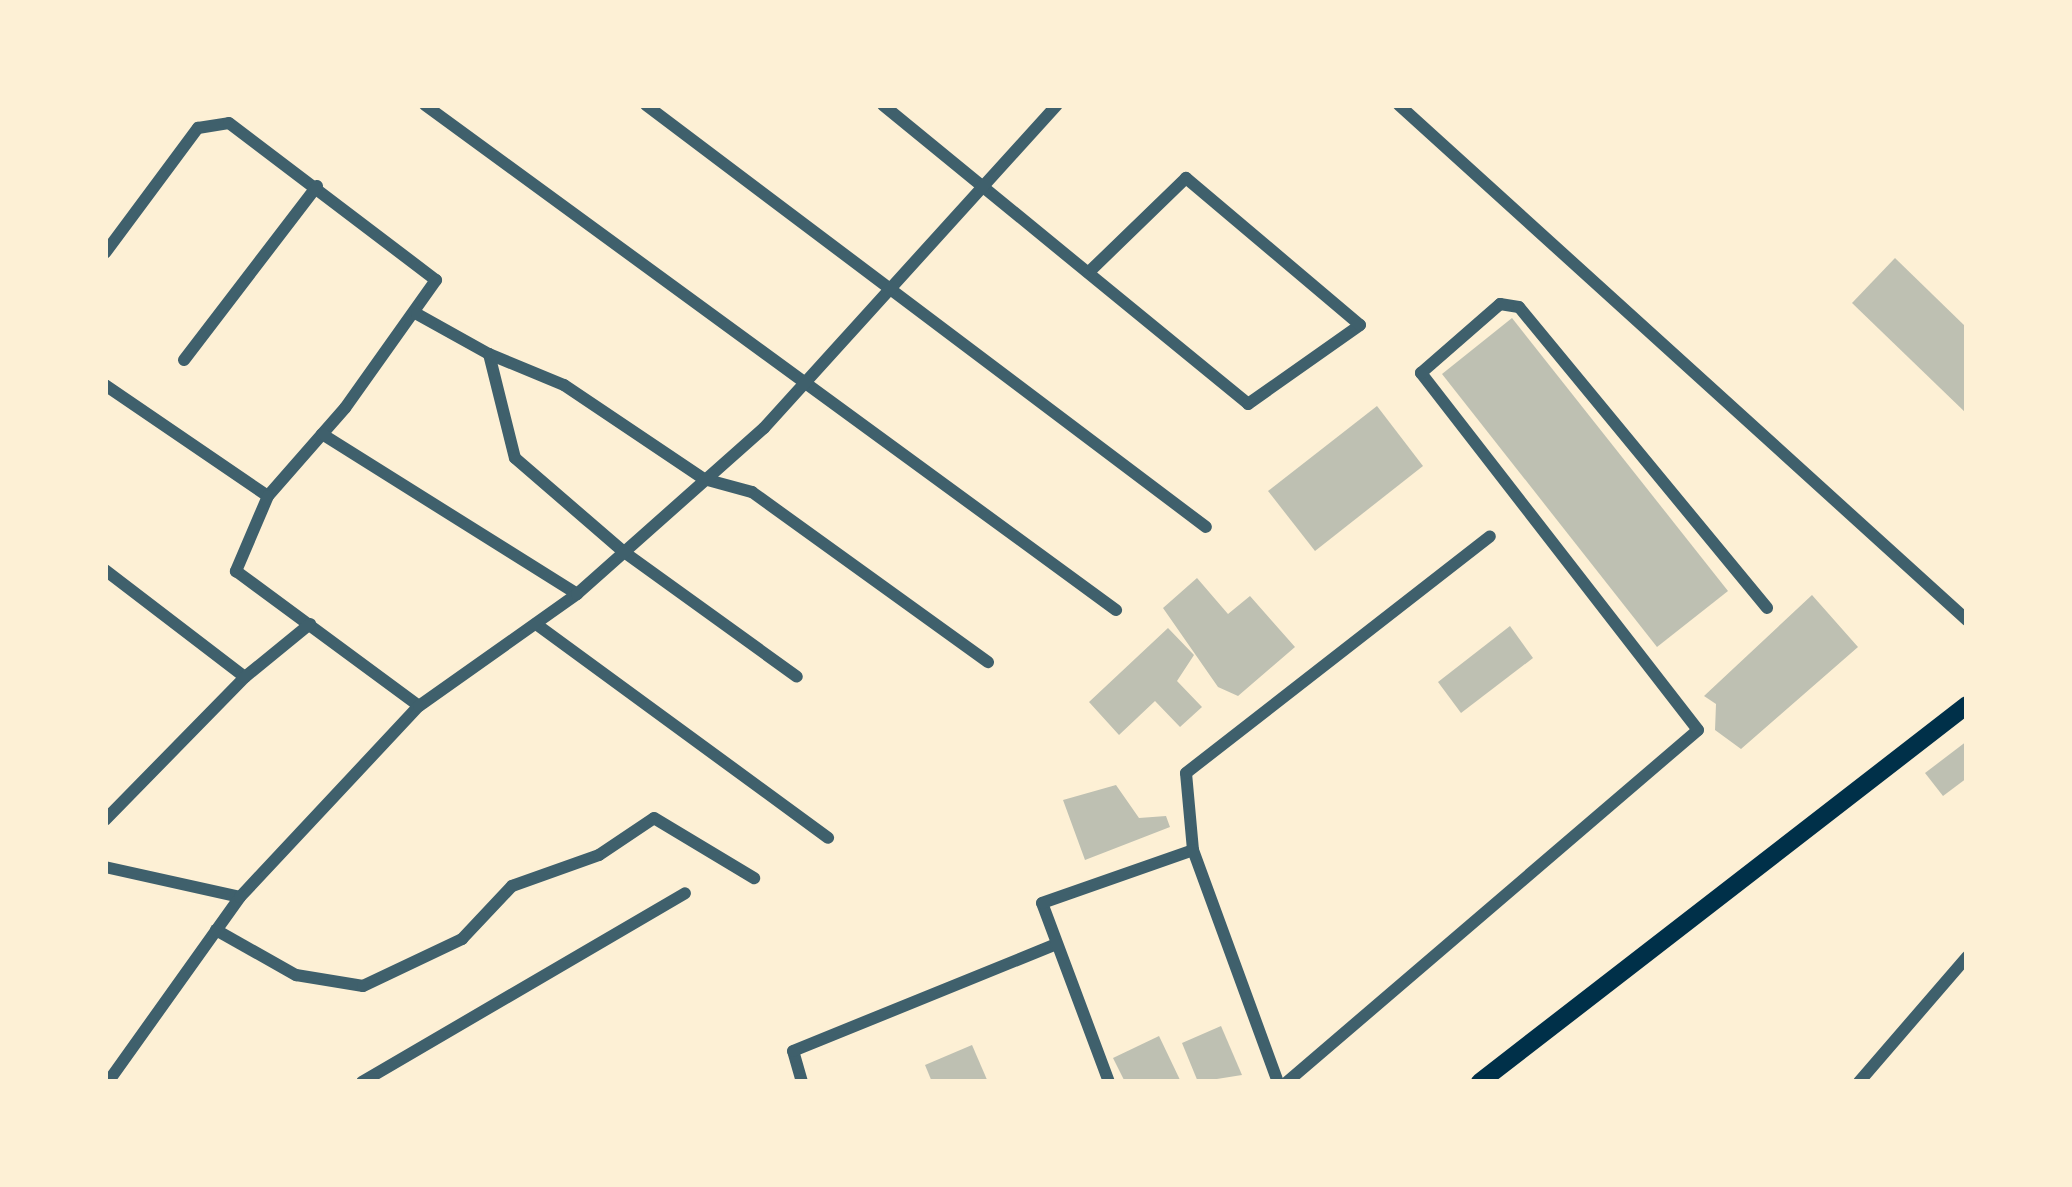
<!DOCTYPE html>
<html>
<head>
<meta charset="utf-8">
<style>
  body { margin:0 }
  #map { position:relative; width:2072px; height:1187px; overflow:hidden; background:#fdf0d5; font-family:"Nunito Sans",sans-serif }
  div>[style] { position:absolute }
  .building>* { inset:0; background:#bec0b2 }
  .minor>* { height:12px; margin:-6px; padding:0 6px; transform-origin:6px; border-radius:6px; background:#3f606c }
  .secondary>* { height:18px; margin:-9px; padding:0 9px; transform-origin:9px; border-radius:9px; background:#003049 }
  span { translate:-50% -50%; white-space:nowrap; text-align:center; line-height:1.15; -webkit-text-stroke:9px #fdf0d5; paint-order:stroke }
  .frame { position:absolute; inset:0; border:108px solid #fdf0d5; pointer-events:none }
</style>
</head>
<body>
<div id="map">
  <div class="building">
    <div style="clip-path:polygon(1895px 258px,1967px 328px,1967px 414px,1852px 303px)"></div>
    <div style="clip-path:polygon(1512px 318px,1728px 591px,1657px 647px,1442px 374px)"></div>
    <div style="clip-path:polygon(1377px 406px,1423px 466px,1315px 551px,1268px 491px)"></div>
    <div style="clip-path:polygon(1197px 578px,1228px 614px,1250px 596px,1295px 647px,1238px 696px,1218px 687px,1163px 608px)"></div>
    <div style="clip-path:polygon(1812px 595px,1858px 647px,1741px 749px,1715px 730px,1716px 704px,1704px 696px)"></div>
    <div style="clip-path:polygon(1510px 626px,1533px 658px,1461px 713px,1438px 682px)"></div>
    <div style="clip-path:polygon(1168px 628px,1194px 655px,1177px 681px,1202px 707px,1180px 727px,1155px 701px,1119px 735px,1089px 702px)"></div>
    <div style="clip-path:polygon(1967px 741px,1967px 778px,1943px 796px,1925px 773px)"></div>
    <div style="clip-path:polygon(1116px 785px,1139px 818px,1166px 816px,1170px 827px,1085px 860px,1063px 800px)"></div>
    <div style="clip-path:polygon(1221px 1026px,1242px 1075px,1198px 1082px,1182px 1043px)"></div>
    <div style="clip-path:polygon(1159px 1036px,1181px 1082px,1125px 1082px,1113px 1058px)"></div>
    <div style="clip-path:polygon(972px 1045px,988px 1082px,932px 1082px,925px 1065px)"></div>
  </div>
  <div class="minor">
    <div style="left:425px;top:105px;width:856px;rotate:36.16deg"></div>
    <div style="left:646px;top:105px;width:701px;rotate:37deg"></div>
    <div style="left:883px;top:105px;width:472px;rotate:39.3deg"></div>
    <div style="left:1248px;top:404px;width:137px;rotate:-35.2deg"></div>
    <div style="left:1360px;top:325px;width:228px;rotate:-139.8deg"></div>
    <div style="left:1186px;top:178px;width:136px;rotate:135.9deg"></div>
    <div style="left:1399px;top:105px;width:767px;rotate:42.2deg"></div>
    <div style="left:105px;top:253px;width:156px;rotate:-53.4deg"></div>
    <div style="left:198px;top:128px;width:31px;rotate:-9deg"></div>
    <div style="left:229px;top:123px;width:260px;rotate:37.2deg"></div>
    <div style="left:436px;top:280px;width:157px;rotate:125.4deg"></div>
    <div style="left:345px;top:408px;width:117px;rotate:131.2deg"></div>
    <div style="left:417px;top:314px;width:82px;rotate:29.1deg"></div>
    <div style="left:489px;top:354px;width:107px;rotate:76deg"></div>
    <div style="left:515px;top:458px;width:144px;rotate:40.8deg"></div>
    <div style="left:624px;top:552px;width:213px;rotate:35.8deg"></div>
    <div style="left:489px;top:354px;width:81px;rotate:22.5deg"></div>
    <div style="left:564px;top:385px;width:169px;rotate:33.9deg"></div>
    <div style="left:704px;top:479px;width:50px;rotate:15.2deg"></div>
    <div style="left:752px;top:492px;width:291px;rotate:35.8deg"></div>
    <div style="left:184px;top:360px;width:219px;rotate:-52.6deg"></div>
    <div style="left:105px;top:385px;width:197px;rotate:34.3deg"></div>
    <div style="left:268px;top:496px;width:82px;rotate:113.1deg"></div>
    <div style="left:236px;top:571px;width:227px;rotate:36.4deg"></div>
    <div style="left:322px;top:434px;width:301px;rotate:32.1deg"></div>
    <div style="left:105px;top:570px;width:176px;rotate:37.4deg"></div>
    <div style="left:536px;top:624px;width:362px;rotate:36.2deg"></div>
    <div style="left:105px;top:820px;width:200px;rotate:-45.6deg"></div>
    <div style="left:245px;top:677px;width:84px;rotate:-39.2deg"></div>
    <div style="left:1193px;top:850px;width:77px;rotate:-95.2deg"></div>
    <div style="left:1186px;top:773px;width:385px;rotate:-37.9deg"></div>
    <div style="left:105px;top:867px;width:138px;rotate:12.5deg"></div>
    <div style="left:216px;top:930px;width:92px;rotate:29.4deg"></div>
    <div style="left:296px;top:975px;width:68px;rotate:9.3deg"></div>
    <div style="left:363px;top:986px;width:110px;rotate:-25.4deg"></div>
    <div style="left:462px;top:939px;width:73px;rotate:-46.7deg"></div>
    <div style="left:512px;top:886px;width:92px;rotate:-19.6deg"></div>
    <div style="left:599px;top:855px;width:66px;rotate:-33.9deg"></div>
    <div style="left:654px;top:818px;width:117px;rotate:31deg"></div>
    <div style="left:108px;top:1082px;width:227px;rotate:-54.5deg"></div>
    <div style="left:240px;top:897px;width:262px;rotate:-46.9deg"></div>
    <div style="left:419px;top:706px;width:194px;rotate:-35.3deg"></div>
    <div style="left:577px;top:594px;width:250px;rotate:-41.6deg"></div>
    <div style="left:764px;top:428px;width:436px;rotate:-47.8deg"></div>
    <div style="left:362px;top:1082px;width:374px;rotate:-30.3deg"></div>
    <div style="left:802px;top:1082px;width:32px;rotate:-106deg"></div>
    <div style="left:793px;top:1051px;width:284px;rotate:-22.1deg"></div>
    <div style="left:1109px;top:1082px;width:191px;rotate:-110.5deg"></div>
    <div style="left:1042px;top:903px;width:160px;rotate:-19.3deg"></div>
    <div style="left:1193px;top:850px;width:247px;rotate:69.9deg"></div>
    <div style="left:1287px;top:1082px;width:541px;rotate:-40.58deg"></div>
    <div style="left:1698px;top:730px;width:452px;rotate:-127.8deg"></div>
    <div style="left:1421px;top:373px;width:105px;rotate:-41.1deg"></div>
    <div style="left:1500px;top:304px;width:19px;rotate:9deg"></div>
    <div style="left:1519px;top:307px;width:390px;rotate:50.5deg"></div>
    <div style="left:1859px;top:1082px;width:165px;rotate:-49.2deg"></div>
  </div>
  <div class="secondary">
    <div style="left:1480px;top:1082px;width:616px;rotate:-37.74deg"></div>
  </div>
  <div class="frame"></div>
</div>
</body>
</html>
